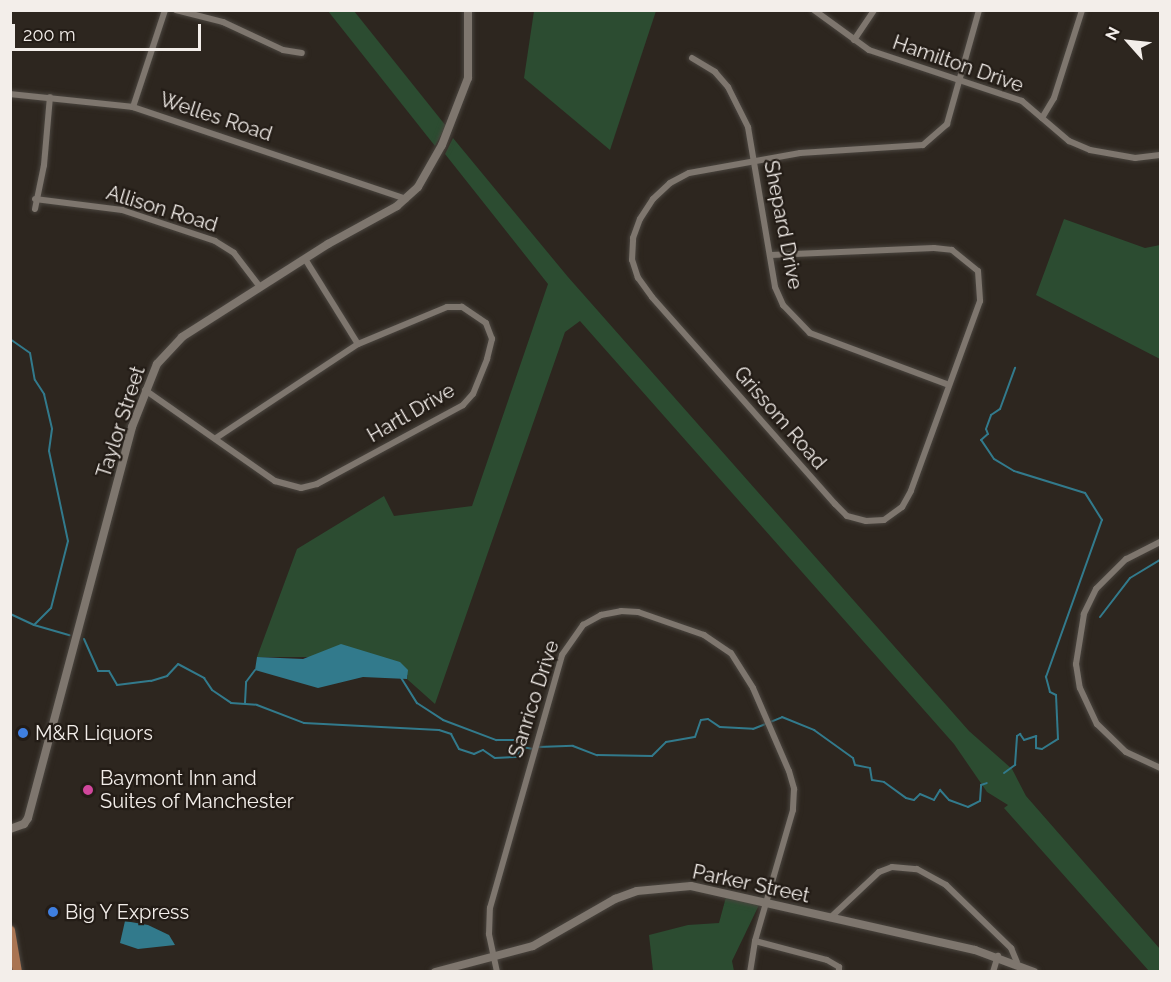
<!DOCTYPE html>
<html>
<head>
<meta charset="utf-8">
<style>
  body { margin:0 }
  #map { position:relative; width:1171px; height:982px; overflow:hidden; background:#2d261f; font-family:Raleway,sans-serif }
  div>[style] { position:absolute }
  .green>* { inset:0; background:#2c4c31 }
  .water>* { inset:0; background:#327a8c }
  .stream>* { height:2px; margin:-1px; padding:0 1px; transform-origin:1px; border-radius:1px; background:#327a8c }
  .roads { filter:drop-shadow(0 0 2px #4a453f) drop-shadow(0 0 2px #4a453f) }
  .street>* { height:6px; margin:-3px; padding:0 3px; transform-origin:3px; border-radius:3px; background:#7e766e }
  .secondary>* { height:8px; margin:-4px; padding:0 4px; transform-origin:4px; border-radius:4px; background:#7e766e }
  .primary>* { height:9px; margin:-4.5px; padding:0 4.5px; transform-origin:4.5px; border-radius:4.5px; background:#a97452 }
  .dots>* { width:16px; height:16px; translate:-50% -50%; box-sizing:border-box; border:3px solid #231c16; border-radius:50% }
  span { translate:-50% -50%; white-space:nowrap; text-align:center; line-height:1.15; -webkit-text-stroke:4.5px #231c16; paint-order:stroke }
  .street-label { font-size:20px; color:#f3eeea }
  .poi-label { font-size:20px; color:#f3eeea }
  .left { translate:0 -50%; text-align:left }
  .frame { position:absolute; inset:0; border:12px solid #f3eeea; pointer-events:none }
  .north { position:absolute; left:1099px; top:12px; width:60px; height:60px; -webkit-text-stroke:4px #231c16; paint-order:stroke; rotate:297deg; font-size:16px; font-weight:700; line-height:24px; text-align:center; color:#f3eeea }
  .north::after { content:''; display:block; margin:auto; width:21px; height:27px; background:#f3eeea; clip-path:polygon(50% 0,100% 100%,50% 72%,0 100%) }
  .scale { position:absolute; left:12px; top:24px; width:189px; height:27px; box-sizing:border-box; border:3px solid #f3eeea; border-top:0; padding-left:8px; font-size:18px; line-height:21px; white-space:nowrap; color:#f3eeea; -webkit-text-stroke:4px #231c16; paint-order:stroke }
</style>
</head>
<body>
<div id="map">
  <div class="green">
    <div style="clip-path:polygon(328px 11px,354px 11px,446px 126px,435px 146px)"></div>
    <div style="clip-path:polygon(534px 11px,656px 11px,610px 150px,524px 78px)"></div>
    <div style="clip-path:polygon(453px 138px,568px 277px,969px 731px,1012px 769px,1026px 796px,1160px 949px,1160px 971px,1149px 971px,1004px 808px,1008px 805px,987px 792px,954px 744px,580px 321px,565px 332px,435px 704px,407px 679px,408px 675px,312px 657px,257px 657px,297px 549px,384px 496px,394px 516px,472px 506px,548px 284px,445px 154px)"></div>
    <div style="clip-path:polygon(1064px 219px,1145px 248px,1160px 245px,1160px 359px,1036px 295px)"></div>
    <div style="clip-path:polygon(726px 897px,759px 905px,732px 961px,734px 971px,653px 971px,649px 935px,688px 925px,719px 923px)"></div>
  </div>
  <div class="water">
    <div style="clip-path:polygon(341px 644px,400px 662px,408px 670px,407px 679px,363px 677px,318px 688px,255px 670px,257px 657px,303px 659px)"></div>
    <div style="clip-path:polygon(125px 921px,148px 925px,169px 935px,175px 945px,138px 949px,120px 943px)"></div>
  </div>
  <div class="stream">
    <div style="left:10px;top:339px;width:24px;rotate:35deg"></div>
    <div style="left:30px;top:353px;width:27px;rotate:80deg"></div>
    <div style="left:35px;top:380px;width:17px;rotate:57deg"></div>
    <div style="left:44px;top:394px;width:36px;rotate:77deg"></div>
    <div style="left:52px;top:429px;width:22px;rotate:98deg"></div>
    <div style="left:49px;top:451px;width:92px;rotate:78.1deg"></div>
    <div style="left:68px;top:541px;width:69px;rotate:104.2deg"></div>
    <div style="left:51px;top:608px;width:24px;rotate:135deg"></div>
    <div style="left:34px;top:625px;width:26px;rotate:-155deg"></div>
    <div style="left:1100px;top:617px;width:49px;rotate:-52.4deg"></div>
    <div style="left:1130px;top:578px;width:35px;rotate:-31deg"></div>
    <div style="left:34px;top:625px;width:37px;rotate:16deg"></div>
    <div style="left:84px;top:639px;width:35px;rotate:66deg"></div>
    <div style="left:98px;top:671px;width:11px"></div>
    <div style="left:109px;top:671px;width:16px;rotate:60deg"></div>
    <div style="left:117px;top:685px;width:34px;rotate:-7deg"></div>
    <div style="left:151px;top:681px;width:17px;rotate:-17deg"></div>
    <div style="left:167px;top:676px;width:16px;rotate:-47deg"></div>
    <div style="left:178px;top:664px;width:30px;rotate:28deg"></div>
    <div style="left:204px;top:678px;width:14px;rotate:56deg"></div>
    <div style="left:212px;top:690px;width:23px;rotate:34deg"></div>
    <div style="left:231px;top:703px;width:26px;rotate:4deg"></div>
    <div style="left:257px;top:705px;width:50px;rotate:21deg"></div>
    <div style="left:304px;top:723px;width:135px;rotate:3deg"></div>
    <div style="left:439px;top:730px;width:13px;rotate:18deg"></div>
    <div style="left:451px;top:734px;width:17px;rotate:62deg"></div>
    <div style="left:459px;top:749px;width:16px;rotate:18deg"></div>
    <div style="left:474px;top:754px;width:10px;rotate:-24deg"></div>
    <div style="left:483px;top:750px;width:14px;rotate:34deg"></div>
    <div style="left:495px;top:758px;width:21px;rotate:-3deg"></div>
    <div style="left:516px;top:757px;width:12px;rotate:-55deg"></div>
    <div style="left:523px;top:747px;width:10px;rotate:11deg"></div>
    <div style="left:400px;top:676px;width:32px;rotate:58deg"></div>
    <div style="left:417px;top:703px;width:31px;rotate:33deg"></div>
    <div style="left:443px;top:720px;width:57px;rotate:20.7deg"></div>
    <div style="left:496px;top:740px;width:26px"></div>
    <div style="left:522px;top:740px;width:7px;rotate:82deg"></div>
    <div style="left:245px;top:703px;width:21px;rotate:-87deg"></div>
    <div style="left:246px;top:682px;width:15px;rotate:-53deg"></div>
    <div style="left:538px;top:747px;width:35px;rotate:-2deg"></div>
    <div style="left:573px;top:746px;width:26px;rotate:21deg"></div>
    <div style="left:597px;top:755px;width:55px;rotate:1deg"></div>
    <div style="left:652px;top:756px;width:20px;rotate:-45deg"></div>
    <div style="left:666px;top:742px;width:29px;rotate:-10deg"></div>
    <div style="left:695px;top:737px;width:18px;rotate:-71deg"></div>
    <div style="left:701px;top:720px;width:7px;rotate:-8deg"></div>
    <div style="left:708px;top:719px;width:14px;rotate:34deg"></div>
    <div style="left:720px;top:727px;width:33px;rotate:3deg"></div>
    <div style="left:753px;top:729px;width:31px;rotate:-22deg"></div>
    <div style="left:782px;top:717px;width:35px;rotate:22deg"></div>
    <div style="left:814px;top:730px;width:48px;rotate:35.7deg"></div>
    <div style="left:853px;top:758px;width:7px;rotate:74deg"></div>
    <div style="left:855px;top:765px;width:15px;rotate:11deg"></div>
    <div style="left:870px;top:768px;width:12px;rotate:81deg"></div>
    <div style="left:872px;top:780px;width:12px;rotate:9deg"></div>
    <div style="left:884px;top:782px;width:27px;rotate:36deg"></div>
    <div style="left:906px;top:798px;width:8px;rotate:14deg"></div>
    <div style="left:914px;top:800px;width:8px;rotate:-45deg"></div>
    <div style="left:920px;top:794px;width:15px;rotate:23deg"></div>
    <div style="left:934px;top:800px;width:12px;rotate:-59deg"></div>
    <div style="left:940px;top:790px;width:13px;rotate:48deg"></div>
    <div style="left:949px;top:800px;width:20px;rotate:20deg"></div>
    <div style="left:968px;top:807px;width:13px;rotate:-27deg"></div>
    <div style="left:980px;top:801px;width:16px;rotate:-86deg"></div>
    <div style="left:981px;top:785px;width:6px;rotate:-18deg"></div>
    <div style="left:1004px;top:773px;width:14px;rotate:-36deg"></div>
    <div style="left:1015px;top:765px;width:29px;rotate:-86deg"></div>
    <div style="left:1017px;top:736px;width:4px;rotate:-34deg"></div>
    <div style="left:1020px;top:734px;width:7px;rotate:56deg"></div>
    <div style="left:1024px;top:740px;width:13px;rotate:-18deg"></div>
    <div style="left:1036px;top:736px;width:12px;rotate:90deg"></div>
    <div style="left:1036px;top:748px;width:6px;rotate:9deg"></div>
    <div style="left:1042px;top:749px;width:19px;rotate:-32deg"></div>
    <div style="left:1058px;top:739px;width:44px;rotate:-92.6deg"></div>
    <div style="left:1056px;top:695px;width:7px;rotate:-153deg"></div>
    <div style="left:1050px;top:692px;width:16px;rotate:-105deg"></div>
    <div style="left:1046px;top:677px;width:167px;rotate:-70.4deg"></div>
    <div style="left:1102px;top:520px;width:32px;rotate:-122deg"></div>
    <div style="left:1085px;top:493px;width:74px;rotate:-162.8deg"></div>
    <div style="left:1014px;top:471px;width:23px;rotate:-149deg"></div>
    <div style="left:994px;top:459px;width:23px;rotate:-124deg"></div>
    <div style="left:981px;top:440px;width:9px;rotate:-41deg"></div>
    <div style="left:988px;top:434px;width:5px;rotate:-112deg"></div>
    <div style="left:986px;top:429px;width:15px;rotate:-70deg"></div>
    <div style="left:991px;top:415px;width:11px;rotate:-34deg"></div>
    <div style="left:1000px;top:409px;width:44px;rotate:-69.9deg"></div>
  </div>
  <div class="roads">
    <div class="street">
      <div style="left:176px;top:10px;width:49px;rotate:14.3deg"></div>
      <div style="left:223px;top:22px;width:66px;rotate:25deg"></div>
      <div style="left:283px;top:50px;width:19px;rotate:9deg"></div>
      <div style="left:814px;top:10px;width:68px;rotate:36deg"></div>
      <div style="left:869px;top:50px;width:161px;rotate:18.4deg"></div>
      <div style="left:1022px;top:101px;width:62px;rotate:40.4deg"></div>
      <div style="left:1069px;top:141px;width:23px;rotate:23deg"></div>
      <div style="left:1090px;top:150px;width:46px;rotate:10.1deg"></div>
      <div style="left:1135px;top:158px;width:25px;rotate:-7deg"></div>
      <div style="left:854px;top:40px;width:36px;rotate:-56deg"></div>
      <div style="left:692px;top:58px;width:27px;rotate:31deg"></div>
      <div style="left:715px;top:72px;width:20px;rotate:49deg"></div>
      <div style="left:728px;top:87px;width:45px;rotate:63.4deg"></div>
      <div style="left:748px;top:127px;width:162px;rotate:80.4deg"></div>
      <div style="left:775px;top:287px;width:20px;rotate:66deg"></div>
      <div style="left:783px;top:305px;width:39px;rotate:46deg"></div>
      <div style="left:810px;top:333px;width:148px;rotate:20.5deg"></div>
      <div style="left:10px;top:94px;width:124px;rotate:6deg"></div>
      <div style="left:133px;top:107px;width:288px;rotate:18.6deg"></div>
      <div style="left:133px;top:107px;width:102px;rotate:-71.7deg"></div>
      <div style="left:1042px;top:118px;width:23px;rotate:-59deg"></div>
      <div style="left:1054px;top:98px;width:92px;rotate:-72.3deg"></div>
      <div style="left:35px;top:199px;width:88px;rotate:7.2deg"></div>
      <div style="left:122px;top:210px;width:98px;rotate:18.4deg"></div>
      <div style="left:215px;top:241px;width:22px;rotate:32deg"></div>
      <div style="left:234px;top:253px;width:43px;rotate:52.6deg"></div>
      <div style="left:35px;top:209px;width:45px;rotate:-78.4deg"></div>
      <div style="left:44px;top:165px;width:68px;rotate:-85deg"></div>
      <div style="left:771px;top:255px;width:163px;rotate:-2.5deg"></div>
      <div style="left:934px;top:248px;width:18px;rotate:6deg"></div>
      <div style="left:952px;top:250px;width:33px;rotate:39deg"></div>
      <div style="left:978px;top:271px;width:30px;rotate:86deg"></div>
      <div style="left:980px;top:301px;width:202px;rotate:110deg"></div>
      <div style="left:911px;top:491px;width:18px;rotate:119deg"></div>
      <div style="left:902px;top:507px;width:22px;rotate:144deg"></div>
      <div style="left:884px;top:520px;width:18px;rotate:177deg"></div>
      <div style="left:866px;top:521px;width:20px;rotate:-165deg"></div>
      <div style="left:847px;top:516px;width:17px;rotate:-135deg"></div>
      <div style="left:835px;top:504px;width:276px;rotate:-131.5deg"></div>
      <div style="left:652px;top:297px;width:24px;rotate:-126deg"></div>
      <div style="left:638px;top:278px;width:19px;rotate:-108deg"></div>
      <div style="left:632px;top:260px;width:22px;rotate:-87deg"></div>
      <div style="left:633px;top:238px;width:20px;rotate:-70deg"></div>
      <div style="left:640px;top:219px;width:24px;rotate:-57deg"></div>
      <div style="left:653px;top:199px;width:23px;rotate:-43deg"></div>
      <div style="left:670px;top:183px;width:21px;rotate:-28deg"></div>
      <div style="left:689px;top:173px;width:113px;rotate:-10.2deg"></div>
      <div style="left:800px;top:153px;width:123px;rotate:-3.7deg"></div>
      <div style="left:923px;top:145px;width:32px;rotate:-41deg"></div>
      <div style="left:947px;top:124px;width:118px;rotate:-74.3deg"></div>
      <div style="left:305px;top:259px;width:100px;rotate:58.1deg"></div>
      <div style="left:145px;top:390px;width:159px;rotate:35deg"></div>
      <div style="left:275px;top:481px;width:27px;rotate:15deg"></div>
      <div style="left:301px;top:488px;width:16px;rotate:-14deg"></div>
      <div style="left:317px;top:484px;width:166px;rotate:-28.4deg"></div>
      <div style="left:463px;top:405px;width:15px;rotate:-48deg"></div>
      <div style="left:473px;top:394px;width:38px;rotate:-68deg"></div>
      <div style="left:487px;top:359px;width:21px;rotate:-76deg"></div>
      <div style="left:492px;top:339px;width:17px;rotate:-111deg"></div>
      <div style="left:486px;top:323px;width:29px;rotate:-146deg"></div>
      <div style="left:462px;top:307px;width:15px;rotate:180deg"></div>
      <div style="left:447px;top:307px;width:96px;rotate:157.4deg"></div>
      <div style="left:358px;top:344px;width:170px;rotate:146.5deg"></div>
      <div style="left:1160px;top:542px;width:38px;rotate:153deg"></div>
      <div style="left:1126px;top:559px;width:42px;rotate:135deg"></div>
      <div style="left:1096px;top:589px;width:28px;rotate:116deg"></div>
      <div style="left:1084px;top:614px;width:51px;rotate:99.1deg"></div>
      <div style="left:1076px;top:664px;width:24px;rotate:81deg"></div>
      <div style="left:1080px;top:688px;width:40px;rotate:65deg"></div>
      <div style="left:1097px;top:724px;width:40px;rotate:44deg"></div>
      <div style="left:1126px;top:752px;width:38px;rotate:25deg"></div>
      <div style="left:830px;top:918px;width:67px;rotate:-43.2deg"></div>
      <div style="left:879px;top:872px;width:14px;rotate:-21deg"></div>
      <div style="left:892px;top:867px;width:25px;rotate:5deg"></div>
      <div style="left:917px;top:869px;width:33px;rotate:29deg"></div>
      <div style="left:946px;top:885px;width:91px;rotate:44.1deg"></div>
      <div style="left:1011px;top:948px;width:15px;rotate:67deg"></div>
      <div style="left:755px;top:941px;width:74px;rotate:14.8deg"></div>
      <div style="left:827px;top:960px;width:14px;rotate:30deg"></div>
      <div style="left:839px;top:967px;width:5px;rotate:90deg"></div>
      <div style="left:497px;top:972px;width:39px;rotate:-102deg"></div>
      <div style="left:489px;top:934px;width:26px;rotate:-88deg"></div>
      <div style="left:490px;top:908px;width:263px;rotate:-74.1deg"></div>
      <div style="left:562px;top:655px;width:37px;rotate:-55deg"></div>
      <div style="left:583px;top:625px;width:21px;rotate:-29deg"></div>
      <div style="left:601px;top:615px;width:20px;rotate:-11deg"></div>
      <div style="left:621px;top:611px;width:17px;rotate:3deg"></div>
      <div style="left:638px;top:612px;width:70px;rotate:19.2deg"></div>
      <div style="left:704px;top:635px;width:32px;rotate:34deg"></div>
      <div style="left:731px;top:653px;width:41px;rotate:57.8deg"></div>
      <div style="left:753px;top:688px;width:90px;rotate:66.6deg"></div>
      <div style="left:789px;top:771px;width:19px;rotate:74deg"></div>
      <div style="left:794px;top:789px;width:21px;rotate:93deg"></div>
      <div style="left:793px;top:810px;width:136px;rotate:106.2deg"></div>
      <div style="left:755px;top:941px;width:31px;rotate:99deg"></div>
      <div style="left:993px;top:972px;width:17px;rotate:-73deg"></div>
    </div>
    <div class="secondary">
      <div style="left:10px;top:829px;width:15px;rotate:-20deg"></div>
      <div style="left:24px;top:824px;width:7px;rotate:-56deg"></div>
      <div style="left:28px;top:818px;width:405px;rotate:-75.1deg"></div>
      <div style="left:132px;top:427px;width:68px;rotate:-68.4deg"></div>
      <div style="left:157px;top:364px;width:37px;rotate:-47deg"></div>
      <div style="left:182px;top:337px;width:173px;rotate:-32.5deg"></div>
      <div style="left:328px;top:244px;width:79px;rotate:-28.8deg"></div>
      <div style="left:397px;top:206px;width:28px;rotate:-42deg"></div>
      <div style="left:418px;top:187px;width:48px;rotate:-60.3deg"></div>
      <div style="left:442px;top:145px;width:72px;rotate:-68.8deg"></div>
      <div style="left:468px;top:78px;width:68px;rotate:-90deg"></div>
      <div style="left:435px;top:972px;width:101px;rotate:-14.9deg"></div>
      <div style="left:533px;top:946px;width:95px;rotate:-29.8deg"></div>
      <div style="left:615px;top:899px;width:23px;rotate:-20deg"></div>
      <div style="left:637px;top:891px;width:54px;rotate:-5.3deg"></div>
      <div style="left:691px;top:886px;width:291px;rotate:12.7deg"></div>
      <div style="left:975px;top:950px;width:63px;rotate:20.4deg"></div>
    </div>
    <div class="primary">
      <div style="left:10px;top:930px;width:43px;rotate:80.5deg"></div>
    </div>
  </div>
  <div class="dots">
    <div style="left:23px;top:733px;background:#3f7fe0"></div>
    <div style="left:88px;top:790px;background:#d1479c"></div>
    <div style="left:53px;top:912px;background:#3f7fe0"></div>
  </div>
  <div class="street-label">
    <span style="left:958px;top:64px;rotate:19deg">Hamilton Drive</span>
    <span style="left:216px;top:117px;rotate:18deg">Welles Road</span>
    <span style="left:162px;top:209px;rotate:17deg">Allison Road</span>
    <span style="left:783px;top:225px;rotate:79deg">Shepard Drive</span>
    <span style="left:411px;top:413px;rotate:-30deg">Hartl Drive</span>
    <span style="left:780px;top:418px;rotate:49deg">Grissom Road</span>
    <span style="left:121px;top:422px;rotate:-72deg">Taylor Street</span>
    <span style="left:534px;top:699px;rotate:-72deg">Sanrico Drive</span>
    <span style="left:751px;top:884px;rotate:12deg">Parker Street</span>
  </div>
  <div class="poi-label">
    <span class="left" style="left:35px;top:733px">M&amp;R Liquors</span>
    <span class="left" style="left:100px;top:790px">Baymont Inn and<br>Suites of Manchester</span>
    <span class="left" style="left:65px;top:912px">Big Y Express</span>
  </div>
  <div class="frame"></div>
  <div class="north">N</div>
  <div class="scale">200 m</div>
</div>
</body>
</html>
